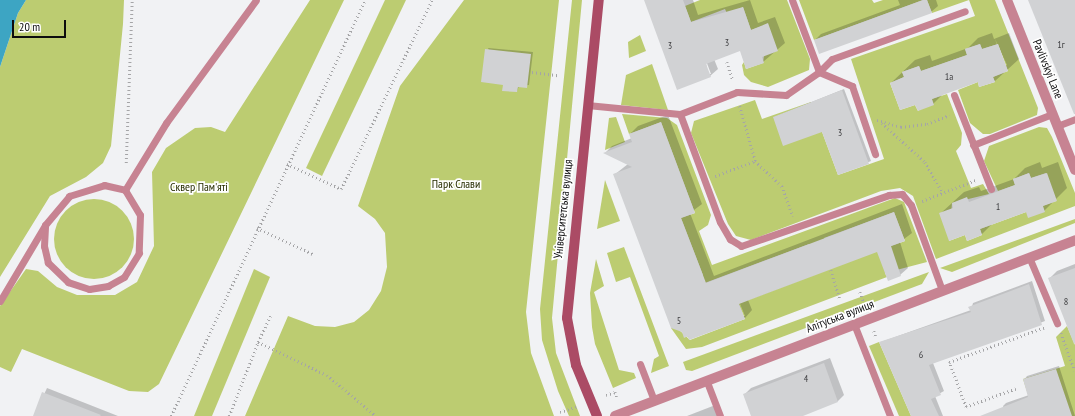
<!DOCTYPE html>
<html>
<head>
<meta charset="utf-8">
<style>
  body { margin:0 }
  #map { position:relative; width:1075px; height:416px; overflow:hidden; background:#f1f2f4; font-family:"PT Sans Narrow",sans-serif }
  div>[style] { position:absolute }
  .green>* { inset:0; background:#bccc71 }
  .round { border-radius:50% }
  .water>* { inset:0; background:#3da5c3 }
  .shadow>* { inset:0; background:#0003 }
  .building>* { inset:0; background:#d1d2d4 }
  .path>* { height:2.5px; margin-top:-1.25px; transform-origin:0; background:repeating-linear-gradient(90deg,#a5a5a7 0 1px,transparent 0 4px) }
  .lane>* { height:7px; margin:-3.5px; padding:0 3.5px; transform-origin:3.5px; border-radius:3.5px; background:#c78392 }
  .street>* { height:10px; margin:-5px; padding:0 5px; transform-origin:5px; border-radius:5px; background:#c78392 }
  .secondary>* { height:10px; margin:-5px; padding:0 5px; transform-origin:5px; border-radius:5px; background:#ab4b65 }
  span { translate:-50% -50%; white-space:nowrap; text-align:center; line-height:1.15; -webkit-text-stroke:3.5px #fff; paint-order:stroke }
  .number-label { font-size:10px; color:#3e3e40 }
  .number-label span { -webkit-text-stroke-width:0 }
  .street-label { font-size:12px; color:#0d0d0e }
  .park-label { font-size:12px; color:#272d01 }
  .scale { position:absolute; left:12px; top:20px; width:54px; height:18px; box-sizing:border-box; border:2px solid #0d0d0e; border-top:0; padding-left:5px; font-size:12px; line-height:14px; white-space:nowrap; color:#0d0d0e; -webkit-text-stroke:3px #fff; paint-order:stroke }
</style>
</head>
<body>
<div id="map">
  <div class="green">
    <div style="clip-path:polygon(26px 0,124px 0,123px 24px,111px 146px,103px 163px,86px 177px,50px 196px,0 277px,0 67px,18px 13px)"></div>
    <div style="clip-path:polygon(310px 0,344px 0,159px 384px,148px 392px,129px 391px,22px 349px,11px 372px,0 367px,0 306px,26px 269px,38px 271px,57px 287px,77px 295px,115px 295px,137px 282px,154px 246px,152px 172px,166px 148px,195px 128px,211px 127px,225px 132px)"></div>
    <div style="clip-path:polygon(385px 0,406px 0,322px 176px,306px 168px)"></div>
    <div style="clip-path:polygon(464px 0,559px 0,526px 312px,531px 353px,554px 416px,245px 416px,288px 316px,315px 326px,335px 327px,354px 322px,369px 310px,381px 291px,387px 267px,385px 233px,375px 219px,358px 206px,400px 86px)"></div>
    <div style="clip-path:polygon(572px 0,582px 0,552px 318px,556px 353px,580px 416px,569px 416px,558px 391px,542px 340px,540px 309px)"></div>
    <div style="clip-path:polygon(700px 0,787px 0,810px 59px,809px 70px,768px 87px,751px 82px,744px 75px,742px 65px,744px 62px,746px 69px,763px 63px,768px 24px,751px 30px,743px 7px,728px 16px,725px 9px,691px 22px,685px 6px)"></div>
    <div style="clip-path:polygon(799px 0,872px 0,874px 3px,883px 0,923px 0,814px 40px)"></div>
    <div style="clip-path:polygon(927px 0,995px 0,1038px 108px,1037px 115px,990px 134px,983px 134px,970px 123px,958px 90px,978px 82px,979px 87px,995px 82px,993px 77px,1008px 71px,998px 44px,982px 49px,980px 44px,965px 49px,967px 55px,921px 71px,919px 66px,902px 72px,904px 77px,890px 83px,900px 110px,915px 105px,918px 111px,932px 99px,947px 94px,962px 133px,961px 145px,956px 151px,971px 188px,983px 184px,989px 194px,952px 203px,949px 241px,965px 235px,967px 241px,982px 235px,980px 229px,1056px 201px,1046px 173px,1031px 178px,1029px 173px,1013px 179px,1015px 185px,998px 191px,984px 161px,989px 146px,1039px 127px,1047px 128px,1052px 137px,1075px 193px,1075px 206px,936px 259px,913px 196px,900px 188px,881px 191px,751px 240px,736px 236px,728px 224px,691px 133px,694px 121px,755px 100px,762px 119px,811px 102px,838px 175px,884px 159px,851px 59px,975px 16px,969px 0,932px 13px)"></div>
    <div style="clip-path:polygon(640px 35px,646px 51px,629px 58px,628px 42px)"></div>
    <div style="clip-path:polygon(652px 64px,668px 110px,621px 105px,626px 75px)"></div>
    <div style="clip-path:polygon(622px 114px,667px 118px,677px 125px,711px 215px,708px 225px,699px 231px,712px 265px,895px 198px,904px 202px,927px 262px,885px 273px,887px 277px,702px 347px,686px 349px,671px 328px,677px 328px,690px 340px,745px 319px,738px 302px,905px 241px,894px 212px,824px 238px,825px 241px,810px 247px,809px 244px,702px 284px,703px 275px,681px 218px,695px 213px,661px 122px,629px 134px)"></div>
    <div style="clip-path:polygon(616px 117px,625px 142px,605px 150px,609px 118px)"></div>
    <div style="clip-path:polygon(605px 180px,620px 221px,597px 229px)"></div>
    <div class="round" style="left:54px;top:199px;width:80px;height:80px"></div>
    <div style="clip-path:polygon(1075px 219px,1075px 223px,952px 272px,940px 268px)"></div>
    <div style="clip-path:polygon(624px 247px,669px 366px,651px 373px,654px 359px,659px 356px,630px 277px,616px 282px,607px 253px)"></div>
    <div style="clip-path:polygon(596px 259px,604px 286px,594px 292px,619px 370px,634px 373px,636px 378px,613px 388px,595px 344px,592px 327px,590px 293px)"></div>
    <div style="clip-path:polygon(254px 269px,270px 277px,212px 416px,194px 416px)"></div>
    <div style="clip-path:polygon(929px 272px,922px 284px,692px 371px,686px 370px,683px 362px)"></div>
    <div style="clip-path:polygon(1067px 326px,1075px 345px,1075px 416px,1035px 416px,1023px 379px,1065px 366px,1056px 337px)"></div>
    <div style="clip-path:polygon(879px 342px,911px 416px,899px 416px,869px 346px)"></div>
  </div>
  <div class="water">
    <div style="clip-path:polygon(0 0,26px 0,18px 13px,0 67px)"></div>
  </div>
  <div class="shadow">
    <div style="clip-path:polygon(evenodd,645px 0,693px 0,698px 15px,750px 0,758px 23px,775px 17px,785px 43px,763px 62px,740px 50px,714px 59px,718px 69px,710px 76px,645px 0,705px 58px,711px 74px,708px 74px,705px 58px)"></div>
    <div style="clip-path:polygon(898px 0,936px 0,938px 6px,931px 12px,815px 40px,821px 34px,900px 5px)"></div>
    <div style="clip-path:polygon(evenodd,992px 33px,994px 39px,1009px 33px,1019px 59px,995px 81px,980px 86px,978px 81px,944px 93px,933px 104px,916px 103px,891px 83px,915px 60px,930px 55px,932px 61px,968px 48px,978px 38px,992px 33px,995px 39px,1007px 65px,1005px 67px,995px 39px)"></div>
    <div style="clip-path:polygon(488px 48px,533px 52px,529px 85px,519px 86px,517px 91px,504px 84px)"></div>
    <div style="clip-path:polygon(844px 89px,871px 161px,839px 174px,823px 131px,774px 117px)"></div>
    <div style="clip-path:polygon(evenodd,668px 115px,702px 204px,690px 213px,714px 276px,902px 204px,912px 233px,900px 242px,908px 268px,900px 275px,877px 251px,748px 300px,752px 310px,745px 318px,690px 339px,677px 327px,614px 175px,628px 164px,605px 153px,612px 146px,632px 138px,630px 134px,638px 126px,668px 115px,738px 299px,745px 316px,743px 316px,738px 299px)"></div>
    <div style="clip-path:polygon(1040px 162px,1042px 168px,1058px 162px,1067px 188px,1044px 211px,1027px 211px,992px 224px,982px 234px,966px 234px,941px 213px,964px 192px,979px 187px,981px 191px,1014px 179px,1025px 168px)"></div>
    <div style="clip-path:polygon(1075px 264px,1075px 343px,1049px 279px,1057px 271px)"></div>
    <div style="clip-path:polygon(1032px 281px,1045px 321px,933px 363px,944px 391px,935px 396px,943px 416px,912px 416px,881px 342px,971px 310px,973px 303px)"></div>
    <div style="clip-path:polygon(830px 358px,844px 395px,838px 401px,800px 416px,752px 416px,744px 395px,751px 388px)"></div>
    <div style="clip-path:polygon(1059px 366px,1075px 416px,1006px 416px,1003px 406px,1006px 403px,1029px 395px,1024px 380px,1027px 376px)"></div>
    <div style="clip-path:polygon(47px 388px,118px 416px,34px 416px)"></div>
    <div style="clip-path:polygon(718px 404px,722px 416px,687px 416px)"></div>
  </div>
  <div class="building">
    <div style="clip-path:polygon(644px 0,683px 0,691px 22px,743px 7px,751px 30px,768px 23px,778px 51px,762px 57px,764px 63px,746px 69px,740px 51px,706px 64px,711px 77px,677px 90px)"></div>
    <div style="clip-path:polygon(923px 0,927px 0,932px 13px,819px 54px,814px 40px)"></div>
    <div style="clip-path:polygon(1028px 0,1075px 0,1075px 114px,1074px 114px)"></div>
    <div style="clip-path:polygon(980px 44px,982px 49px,998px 44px,1008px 71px,993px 77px,995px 82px,979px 87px,978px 82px,932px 99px,934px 105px,918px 111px,915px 105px,900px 110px,890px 83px,904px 77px,902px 72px,919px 66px,921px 71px,967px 55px,965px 49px)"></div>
    <div style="clip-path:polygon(485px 49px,531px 54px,527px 88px,518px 87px,517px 92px,502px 91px,503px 85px,481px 82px)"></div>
    <div style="clip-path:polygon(842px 90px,869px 164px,838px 175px,822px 132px,783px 146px,773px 117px)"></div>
    <div style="clip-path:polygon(661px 122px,695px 213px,681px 218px,706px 283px,894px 212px,905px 241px,891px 246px,901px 276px,888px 281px,877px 252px,739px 304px,745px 319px,689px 340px,688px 336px,684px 338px,682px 332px,671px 328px,613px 174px,632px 167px,603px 153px,632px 142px,629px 134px)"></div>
    <div style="clip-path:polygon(1029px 173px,1031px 178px,1047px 173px,1057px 201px,1043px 206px,1045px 212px,1028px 218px,1026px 212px,980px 229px,982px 235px,967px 241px,965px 235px,949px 241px,939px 213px,953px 208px,952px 203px,967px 197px,969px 202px,1015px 185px,1013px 179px)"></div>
    <div style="clip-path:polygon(1075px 268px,1075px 343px,1074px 344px,1048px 278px)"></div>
    <div style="clip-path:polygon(1029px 284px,1042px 325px,929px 365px,941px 395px,931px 399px,939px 416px,911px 416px,879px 342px,971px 312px,968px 307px)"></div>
    <div style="clip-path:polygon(824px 363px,838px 402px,803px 416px,751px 416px,743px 394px)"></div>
    <div style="clip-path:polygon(1056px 369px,1072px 416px,980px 416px,1028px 397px,1023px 379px)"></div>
    <div style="clip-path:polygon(42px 392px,101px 415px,100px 416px,33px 416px)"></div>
  </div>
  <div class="path">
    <div style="left:727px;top:62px;width:19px;rotate:72deg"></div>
    <div style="left:532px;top:72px;width:26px;rotate:7deg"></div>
    <div style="left:877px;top:120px;width:25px;rotate:16deg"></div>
    <div style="left:901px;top:127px;width:26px;rotate:-7deg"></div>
    <div style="left:927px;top:124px;width:24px;rotate:-22deg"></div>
    <div style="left:882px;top:123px;width:58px;rotate:42.2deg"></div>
    <div style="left:925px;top:162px;width:36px;rotate:60deg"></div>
    <div style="left:755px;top:161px;width:37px;rotate:43deg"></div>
    <div style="left:782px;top:186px;width:32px;rotate:70deg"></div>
    <div style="left:126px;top:163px;width:163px;rotate:-87.9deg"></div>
    <div style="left:287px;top:164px;width:60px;rotate:24.8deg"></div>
    <div style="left:341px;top:189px;width:210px;rotate:-64.3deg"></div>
    <div style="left:715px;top:176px;width:43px;rotate:-20.6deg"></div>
    <div style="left:755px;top:161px;width:58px;rotate:-105.9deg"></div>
    <div style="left:922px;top:201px;width:58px;rotate:-21.3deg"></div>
    <div style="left:257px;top:228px;width:62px;rotate:24.9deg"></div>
    <div style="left:831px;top:270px;width:30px;rotate:73deg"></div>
    <div style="left:860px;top:292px;width:15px;rotate:70deg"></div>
    <div style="left:874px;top:331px;width:6px;rotate:72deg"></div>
    <div style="left:1061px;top:333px;width:40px;rotate:69.8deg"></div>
    <div style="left:258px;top:342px;width:29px;rotate:-65deg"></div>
    <div style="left:1016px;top:389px;width:53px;rotate:160.2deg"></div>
    <div style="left:966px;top:407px;width:48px;rotate:-110.7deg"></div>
    <div style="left:949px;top:362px;width:102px;rotate:-20deg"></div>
    <div style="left:606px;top:395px;width:9px;rotate:-18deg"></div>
    <div style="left:615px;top:392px;width:5px;rotate:68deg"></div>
    <div style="left:560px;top:412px;width:19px;rotate:-18deg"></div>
    <div style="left:171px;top:416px;width:459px;rotate:-65deg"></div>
    <div style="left:229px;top:416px;width:79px;rotate:-68.6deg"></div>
    <div style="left:258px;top:342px;width:76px;rotate:25.6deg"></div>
    <div style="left:327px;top:375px;width:64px;rotate:39.9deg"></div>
  </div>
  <div class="lane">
    <div style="left:792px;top:0;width:77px;rotate:69.4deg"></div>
    <div style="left:819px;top:72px;width:18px;rotate:-45deg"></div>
    <div style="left:832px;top:59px;width:141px;rotate:-19.8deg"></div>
    <div style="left:954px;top:95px;width:101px;rotate:68.5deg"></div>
    <div style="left:587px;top:105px;width:93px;rotate:5.5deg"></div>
    <div style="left:680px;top:114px;width:115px;rotate:69.7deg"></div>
    <div style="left:720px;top:222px;width:20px;rotate:60deg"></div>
    <div style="left:730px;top:239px;width:13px;rotate:32deg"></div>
    <div style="left:741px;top:246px;width:157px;rotate:-19deg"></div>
    <div style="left:889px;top:195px;width:13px;rotate:-4deg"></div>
    <div style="left:902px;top:194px;width:14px;rotate:51deg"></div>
    <div style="left:911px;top:205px;width:90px;rotate:70deg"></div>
    <div style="left:680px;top:114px;width:61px;rotate:-21.1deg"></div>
    <div style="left:737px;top:92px;width:49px;rotate:3.5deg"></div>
    <div style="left:786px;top:95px;width:40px;rotate:-34.9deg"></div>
    <div style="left:819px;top:72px;width:36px;rotate:23deg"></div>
    <div style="left:852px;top:86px;width:72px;rotate:71.3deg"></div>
    <div style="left:1057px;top:126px;width:19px;rotate:-21deg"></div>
    <div style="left:973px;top:145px;width:85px;rotate:-21.4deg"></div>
    <div style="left:104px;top:185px;width:22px;rotate:13deg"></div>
    <div style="left:125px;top:190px;width:29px;rotate:59deg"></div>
    <div style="left:140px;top:215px;width:38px;rotate:92deg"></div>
    <div style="left:139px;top:253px;width:28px;rotate:122deg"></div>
    <div style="left:124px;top:277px;width:18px;rotate:151deg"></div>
    <div style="left:108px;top:286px;width:19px;rotate:171deg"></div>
    <div style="left:89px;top:289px;width:22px;rotate:-162deg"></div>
    <div style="left:68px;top:282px;width:28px;rotate:-136deg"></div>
    <div style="left:48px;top:263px;width:17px;rotate:-103deg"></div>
    <div style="left:44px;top:246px;width:21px;rotate:-87deg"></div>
    <div style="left:45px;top:225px;width:38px;rotate:-50deg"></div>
    <div style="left:69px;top:196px;width:37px;rotate:-17deg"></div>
    <div style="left:125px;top:190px;width:79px;rotate:-58.5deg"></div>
    <div style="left:166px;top:123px;width:152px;rotate:-53.8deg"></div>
    <div style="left:1029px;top:257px;width:72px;rotate:67deg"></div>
    <div style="left:0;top:301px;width:86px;rotate:-59.3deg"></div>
    <div style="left:854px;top:324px;width:99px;rotate:68.6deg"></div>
    <div style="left:640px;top:364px;width:40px;rotate:69deg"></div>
    <div style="left:707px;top:382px;width:36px;rotate:69deg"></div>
  </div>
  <div class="street">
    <div style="left:1007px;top:0;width:183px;rotate:68.2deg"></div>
    <div style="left:615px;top:416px;width:493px;rotate:-20.9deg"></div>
  </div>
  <div class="secondary">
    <div style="left:597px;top:416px;width:55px;rotate:-112.4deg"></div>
    <div style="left:576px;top:365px;width:48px;rotate:-100.8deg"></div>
    <div style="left:567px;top:318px;width:320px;rotate:-84.3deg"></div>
  </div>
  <div class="number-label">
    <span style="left:727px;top:43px">3</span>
    <span style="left:1061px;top:45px">1г</span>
    <span style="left:670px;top:46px">3</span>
    <span style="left:949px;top:77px">1а</span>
    <span style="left:840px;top:133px">3</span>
    <span style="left:998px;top:207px">1</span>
    <span style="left:1066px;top:302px">8</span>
    <span style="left:679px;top:321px">5</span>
    <span style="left:921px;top:355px">6</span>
    <span style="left:806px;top:379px">4</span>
  </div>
  <div class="street-label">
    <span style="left:1048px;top:69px;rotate:68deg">Pavlivskyi Lane</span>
    <span style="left:563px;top:209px;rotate:-84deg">Університетська вулиця</span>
    <span style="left:840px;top:316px;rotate:-21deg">Алітуська вулиця</span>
  </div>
  <div class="park-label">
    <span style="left:456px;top:184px">Парк Слави</span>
    <span style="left:199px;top:187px">Сквер Пам'яті</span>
  </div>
  <div class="scale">20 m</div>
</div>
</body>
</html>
